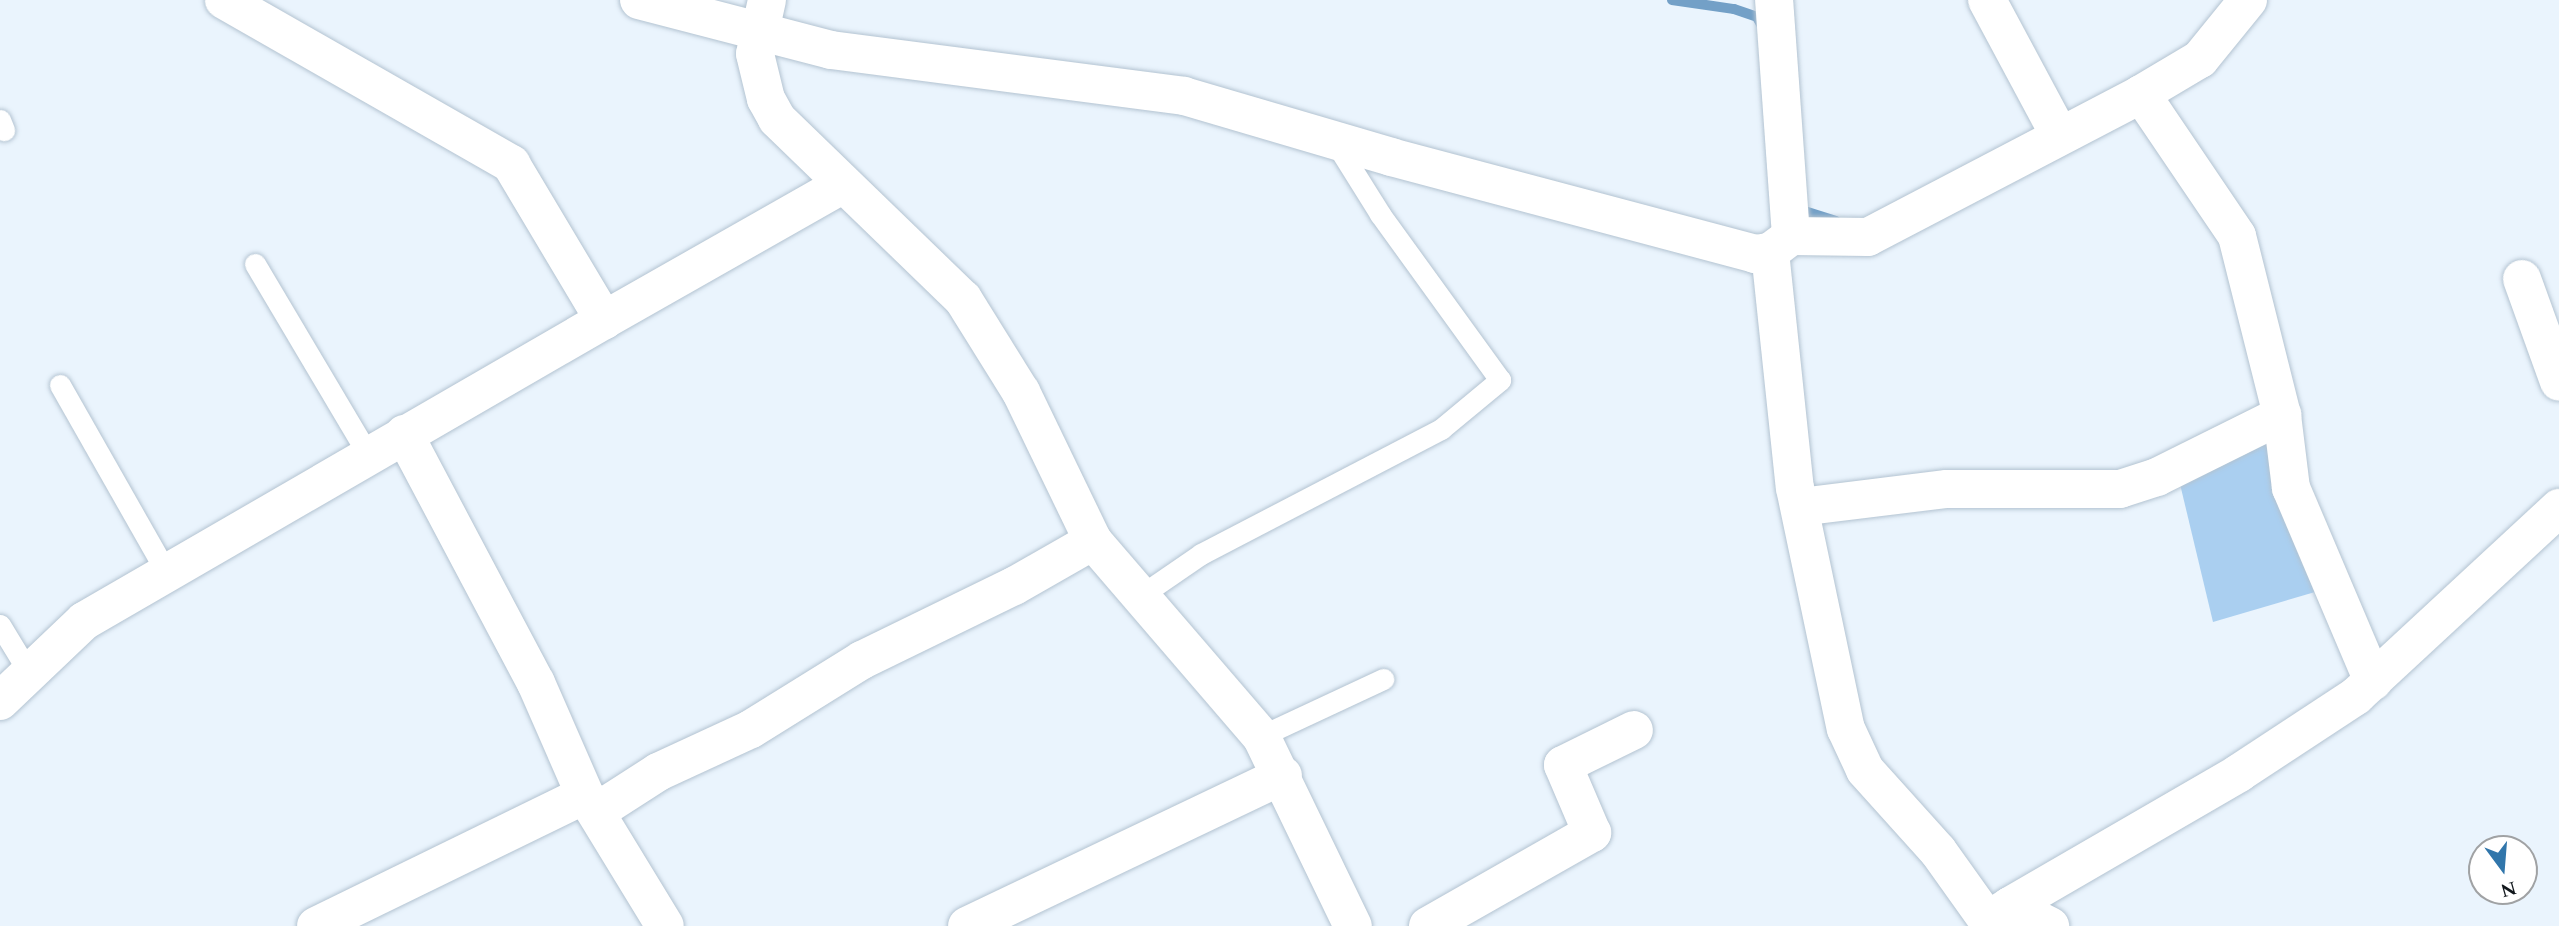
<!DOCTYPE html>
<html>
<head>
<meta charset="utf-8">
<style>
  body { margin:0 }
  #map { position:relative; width:2559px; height:926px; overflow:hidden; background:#eaf4fd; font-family:Spectral,serif }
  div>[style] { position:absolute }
  .green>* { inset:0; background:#aacff0 }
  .stream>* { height:10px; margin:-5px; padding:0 5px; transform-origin:5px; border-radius:5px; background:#73a0c7 }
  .roads { filter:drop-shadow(0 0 2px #b3c3d1) drop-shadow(0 0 2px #b3c3d1) }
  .service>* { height:21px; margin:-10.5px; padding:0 10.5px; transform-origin:10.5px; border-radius:10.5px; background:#fff }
  .minor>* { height:38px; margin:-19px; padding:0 19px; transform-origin:19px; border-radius:19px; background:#fff }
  span { translate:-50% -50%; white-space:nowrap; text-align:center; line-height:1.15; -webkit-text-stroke:5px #fff; paint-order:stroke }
  .north { position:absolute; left:2468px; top:835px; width:70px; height:70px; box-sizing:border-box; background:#fff; border:2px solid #a0a2a4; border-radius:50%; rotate:164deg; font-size:19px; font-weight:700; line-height:28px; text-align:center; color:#11171c }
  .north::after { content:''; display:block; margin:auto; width:24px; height:32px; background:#3176ab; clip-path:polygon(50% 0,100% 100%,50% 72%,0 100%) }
</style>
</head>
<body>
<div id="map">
  <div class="green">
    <div style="clip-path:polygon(2273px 429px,2315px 592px,2213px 622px,2180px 484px)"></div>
  </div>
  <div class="stream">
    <div style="left:1672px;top:0;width:63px;rotate:8.3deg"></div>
    <div style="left:1734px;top:9px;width:24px;rotate:19deg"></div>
    <div style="left:1757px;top:17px;width:13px;rotate:61deg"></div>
    <div style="left:1795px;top:208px;width:43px;rotate:17.6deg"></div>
  </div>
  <div class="roads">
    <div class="service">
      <div style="left:0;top:120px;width:11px;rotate:68deg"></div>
      <div style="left:255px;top:264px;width:221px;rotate:59.3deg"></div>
      <div style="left:60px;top:385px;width:213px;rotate:60.4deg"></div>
      <div style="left:1140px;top:596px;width:74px;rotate:-34.5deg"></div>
      <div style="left:1201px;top:554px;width:271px;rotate:-27.5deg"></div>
      <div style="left:1441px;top:429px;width:77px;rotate:-39.7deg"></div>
      <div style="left:1500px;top:380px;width:205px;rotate:-125.9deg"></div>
      <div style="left:1380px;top:214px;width:85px;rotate:-122deg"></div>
      <div style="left:0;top:625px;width:54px;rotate:58.7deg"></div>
      <div style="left:1261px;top:736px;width:135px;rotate:-25deg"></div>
    </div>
    <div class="minor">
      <div style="left:224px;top:0;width:331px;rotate:29.7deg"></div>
      <div style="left:511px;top:164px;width:182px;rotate:59.2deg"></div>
      <div style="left:604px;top:320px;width:275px;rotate:-29.6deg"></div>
      <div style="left:639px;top:0;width:198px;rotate:14.6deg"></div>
      <div style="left:831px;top:50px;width:356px;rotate:7.4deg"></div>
      <div style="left:1184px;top:96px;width:216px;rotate:16.4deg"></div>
      <div style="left:1391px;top:157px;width:377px;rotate:14.9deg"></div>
      <div style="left:1755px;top:254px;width:15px;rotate:-8deg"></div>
      <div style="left:1770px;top:252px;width:26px;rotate:-37deg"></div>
      <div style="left:1791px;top:236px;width:237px;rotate:-94.1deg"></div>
      <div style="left:767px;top:0;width:55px;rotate:102.5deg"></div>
      <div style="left:755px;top:54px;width:46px;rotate:76.3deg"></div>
      <div style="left:766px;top:99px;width:23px;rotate:61deg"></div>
      <div style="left:777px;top:119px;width:259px;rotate:44.1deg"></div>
      <div style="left:963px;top:299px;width:110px;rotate:58.1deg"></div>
      <div style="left:1021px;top:392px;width:165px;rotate:64.2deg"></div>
      <div style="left:1093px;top:541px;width:257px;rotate:49.3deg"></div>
      <div style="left:1261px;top:736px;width:211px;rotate:64.2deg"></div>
      <div style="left:1987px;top:0;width:152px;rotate:61.8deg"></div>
      <div style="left:2248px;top:0;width:76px;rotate:129.1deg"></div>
      <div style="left:2200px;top:59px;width:69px;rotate:149.3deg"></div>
      <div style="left:2141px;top:94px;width:171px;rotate:55.9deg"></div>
      <div style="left:2237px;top:236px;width:185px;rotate:75.9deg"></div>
      <div style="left:2282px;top:415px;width:74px;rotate:83deg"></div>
      <div style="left:2291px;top:488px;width:210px;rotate:67deg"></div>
      <div style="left:1791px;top:236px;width:77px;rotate:0.7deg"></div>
      <div style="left:1868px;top:237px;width:308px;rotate:-27.6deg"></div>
      <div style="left:1770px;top:252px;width:237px;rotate:84deg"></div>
      <div style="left:1795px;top:488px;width:246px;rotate:78.1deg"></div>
      <div style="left:1846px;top:729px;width:45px;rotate:65.1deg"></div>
      <div style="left:1865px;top:770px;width:109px;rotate:48deg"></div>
      <div style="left:1938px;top:851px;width:86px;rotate:54.5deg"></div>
      <div style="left:2522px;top:279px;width:109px;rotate:70.2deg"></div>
      <div style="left:404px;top:434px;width:282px;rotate:62.1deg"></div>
      <div style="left:536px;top:683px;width:122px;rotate:66.4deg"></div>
      <div style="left:585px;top:795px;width:153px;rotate:58.6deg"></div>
      <div style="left:1800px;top:507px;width:148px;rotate:-7deg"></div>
      <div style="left:1947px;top:489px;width:173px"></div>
      <div style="left:2120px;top:489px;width:39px;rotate:-18deg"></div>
      <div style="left:2157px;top:477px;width:140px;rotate:-26.4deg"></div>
      <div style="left:0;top:701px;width:116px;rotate:-43.6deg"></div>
      <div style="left:84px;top:621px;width:601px;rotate:-30.06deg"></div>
      <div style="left:596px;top:812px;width:74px;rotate:-32.8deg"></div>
      <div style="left:658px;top:772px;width:102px;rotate:-24.8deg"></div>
      <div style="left:751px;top:729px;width:131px;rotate:-31.9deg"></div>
      <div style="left:862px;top:660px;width:169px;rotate:-26deg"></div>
      <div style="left:1014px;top:586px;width:91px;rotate:-29.7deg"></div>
      <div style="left:2010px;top:906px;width:265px;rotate:-30.1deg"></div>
      <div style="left:2239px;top:773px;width:140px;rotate:-33.3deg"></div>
      <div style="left:2356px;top:696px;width:277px;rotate:-42.8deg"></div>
      <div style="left:1993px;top:917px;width:20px;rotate:-33deg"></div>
      <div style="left:2010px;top:906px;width:45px;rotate:26.6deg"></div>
      <div style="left:316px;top:926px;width:299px;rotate:-26deg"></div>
      <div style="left:967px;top:926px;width:350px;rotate:-25.5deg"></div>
      <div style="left:1428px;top:926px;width:189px;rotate:-29.6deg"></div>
      <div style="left:1592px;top:833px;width:74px;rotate:-113.1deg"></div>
      <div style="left:1563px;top:765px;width:79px;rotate:-26.2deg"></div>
    </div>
  </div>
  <div class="north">N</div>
</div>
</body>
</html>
